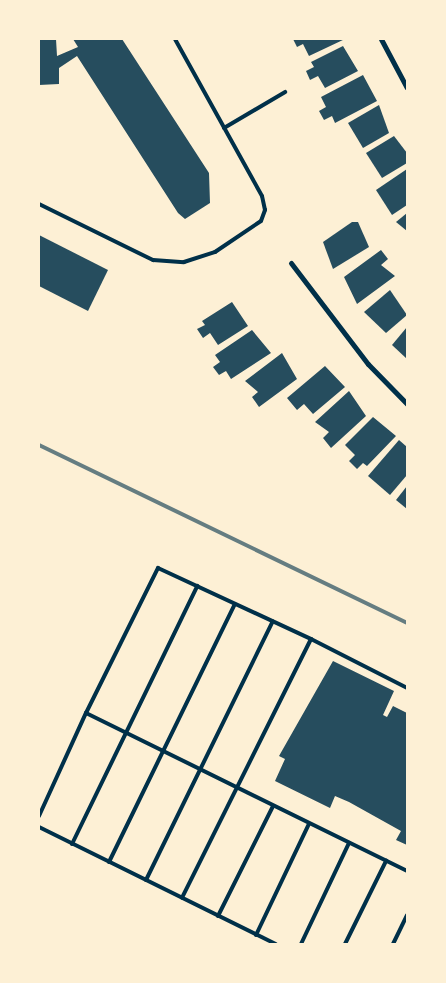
<!DOCTYPE html>
<html>
<head>
<meta charset="utf-8">
<style>
  body { margin:0 }
  #map { position:relative; width:446px; height:983px; overflow:hidden; background:#fdf0d5; font-family:Figtree,sans-serif }
  div>[style] { position:absolute }
  .building>* { inset:0; background:#264d5e }
  .service>* { height:4px; margin:-2px; padding:0 2px; transform-origin:2px; border-radius:2px; background:#003049 }
  .minor>* { height:5px; margin:-2.5px; padding:0 2.5px; transform-origin:2.5px; border-radius:2.5px; background:#003049 }
  .rail>* { height:4px; margin:-2px; padding:0 2px; transform-origin:2px; border-radius:2px; background:#657d81 }
  span { translate:-50% -50%; white-space:nowrap; text-align:center; line-height:1.15; -webkit-text-stroke:5px #fdf0d5; paint-order:stroke }
  .frame { position:absolute; inset:0; border:40px solid #fdf0d5; pointer-events:none }
</style>
</head>
<body>
<div id="map">
  <div class="building">
    <div style="clip-path:polygon(39px 39px,56px 39px,57px 56px,78px 47px,73px 39px,122px 39px,209px 173px,210px 203px,185px 219px,178px 213px,77px 56px,59px 68px,59px 84px,39px 85px)"></div>
    <div style="clip-path:polygon(293px 39px,345px 39px,309px 56px,303px 44px,297px 47px)"></div>
    <div style="clip-path:polygon(343px 46px,358px 71px,325px 88px,318px 76px,310px 80px,306px 71px,314px 67px,311px 62px)"></div>
    <div style="clip-path:polygon(363px 75px,377px 101px,335px 123px,332px 116px,324px 120px,319px 111px,326px 107px,321px 97px)"></div>
    <div style="clip-path:polygon(379px 105px,389px 133px,363px 148px,348px 123px)"></div>
    <div style="clip-path:polygon(394px 136px,407px 153px,407px 163px,382px 178px,366px 153px)"></div>
    <div style="clip-path:polygon(407px 169px,407px 205px,392px 215px,376px 190px)"></div>
    <div style="clip-path:polygon(407px 213px,407px 231px,396px 222px)"></div>
    <div style="clip-path:polygon(352px 222px,358px 222px,369px 247px,333px 269px,323px 242px)"></div>
    <div style="clip-path:polygon(39px 235px,108px 270px,88px 311px,39px 286px)"></div>
    <div style="clip-path:polygon(381px 250px,388px 259px,381px 265px,395px 276px,357px 304px,344px 277px)"></div>
    <div style="clip-path:polygon(390px 290px,407px 315px,386px 333px,364px 312px)"></div>
    <div style="clip-path:polygon(232px 302px,248px 326px,218px 345px,210px 333px,203px 338px,197px 329px,205px 325px,202px 321px)"></div>
    <div style="clip-path:polygon(407px 327px,407px 359px,392px 345px)"></div>
    <div style="clip-path:polygon(252px 330px,271px 353px,231px 379px,226px 371px,219px 375px,213px 367px,220px 362px,215px 355px)"></div>
    <div style="clip-path:polygon(282px 353px,297px 379px,259px 407px,252px 397px,258px 392px,245px 381px)"></div>
    <div style="clip-path:polygon(325px 366px,345px 387px,313px 414px,304px 404px,297px 410px,287px 398px)"></div>
    <div style="clip-path:polygon(349px 391px,366px 416px,331px 448px,323px 438px,329px 432px,315px 422px)"></div>
    <div style="clip-path:polygon(373px 417px,396px 436px,367px 466px,363px 463px,357px 469px,349px 461px,355px 455px,345px 445px)"></div>
    <div style="clip-path:polygon(399px 440px,407px 447px,407px 475px,390px 495px,368px 476px)"></div>
    <div style="clip-path:polygon(407px 486px,407px 509px,396px 500px)"></div>
    <div style="clip-path:polygon(333px 661px,394px 691px,383px 715px,387px 717px,393px 706px,407px 713px,407px 845px,396px 840px,401px 831px,349px 802px,335px 796px,330px 808px,275px 781px,285px 759px,279px 756px)"></div>
  </div>
  <div class="service">
    <div style="left:224px;top:128px;width:71px;rotate:-30.5deg"></div>
    <div style="left:39px;top:204px;width:127px;rotate:26.2deg"></div>
    <div style="left:153px;top:260px;width:31px;rotate:4deg"></div>
    <div style="left:184px;top:262px;width:33px;rotate:-18deg"></div>
    <div style="left:215px;top:252px;width:55px;rotate:-34deg"></div>
    <div style="left:261px;top:221px;width:12px;rotate:-70deg"></div>
    <div style="left:265px;top:210px;width:14px;rotate:-102deg"></div>
    <div style="left:262px;top:196px;width:179px;rotate:-119deg"></div>
    <div style="left:311px;top:639px;width:108px;rotate:27deg"></div>
    <div style="left:86px;top:713px;width:162px;rotate:-63.6deg"></div>
    <div style="left:158px;top:568px;width:169px;rotate:24.9deg"></div>
    <div style="left:311px;top:639px;width:289px;rotate:116.5deg"></div>
    <div style="left:39px;top:816px;width:113px;rotate:-65.5deg"></div>
    <div style="left:86px;top:713px;width:358px;rotate:26.2deg"></div>
    <div style="left:39px;top:827px;width:264px;rotate:26.3deg"></div>
    <div style="left:72px;top:844px;width:287px;rotate:-64.1deg"></div>
    <div style="left:109px;top:862px;width:287px;rotate:-64deg"></div>
    <div style="left:146px;top:880px;width:288px;rotate:-63.9deg"></div>
    <div style="left:218px;top:916px;width:123px;rotate:-63.4deg"></div>
    <div style="left:256px;top:935px;width:123px;rotate:-64.5deg"></div>
    <div style="left:301px;top:944px;width:112px;rotate:-64.6deg"></div>
    <div style="left:345px;top:944px;width:93px;rotate:-63.7deg"></div>
    <div style="left:393px;top:944px;width:32px;rotate:-64deg"></div>
  </div>
  <div class="minor">
    <div style="left:381px;top:39px;width:55px;rotate:62deg"></div>
    <div style="left:291px;top:263px;width:127px;rotate:52.7deg"></div>
    <div style="left:368px;top:364px;width:56px;rotate:45.7deg"></div>
  </div>
  <div class="rail">
    <div style="left:39px;top:445px;width:409px;rotate:25.8deg"></div>
  </div>
  <div class="frame"></div>
</div>
</body>
</html>
